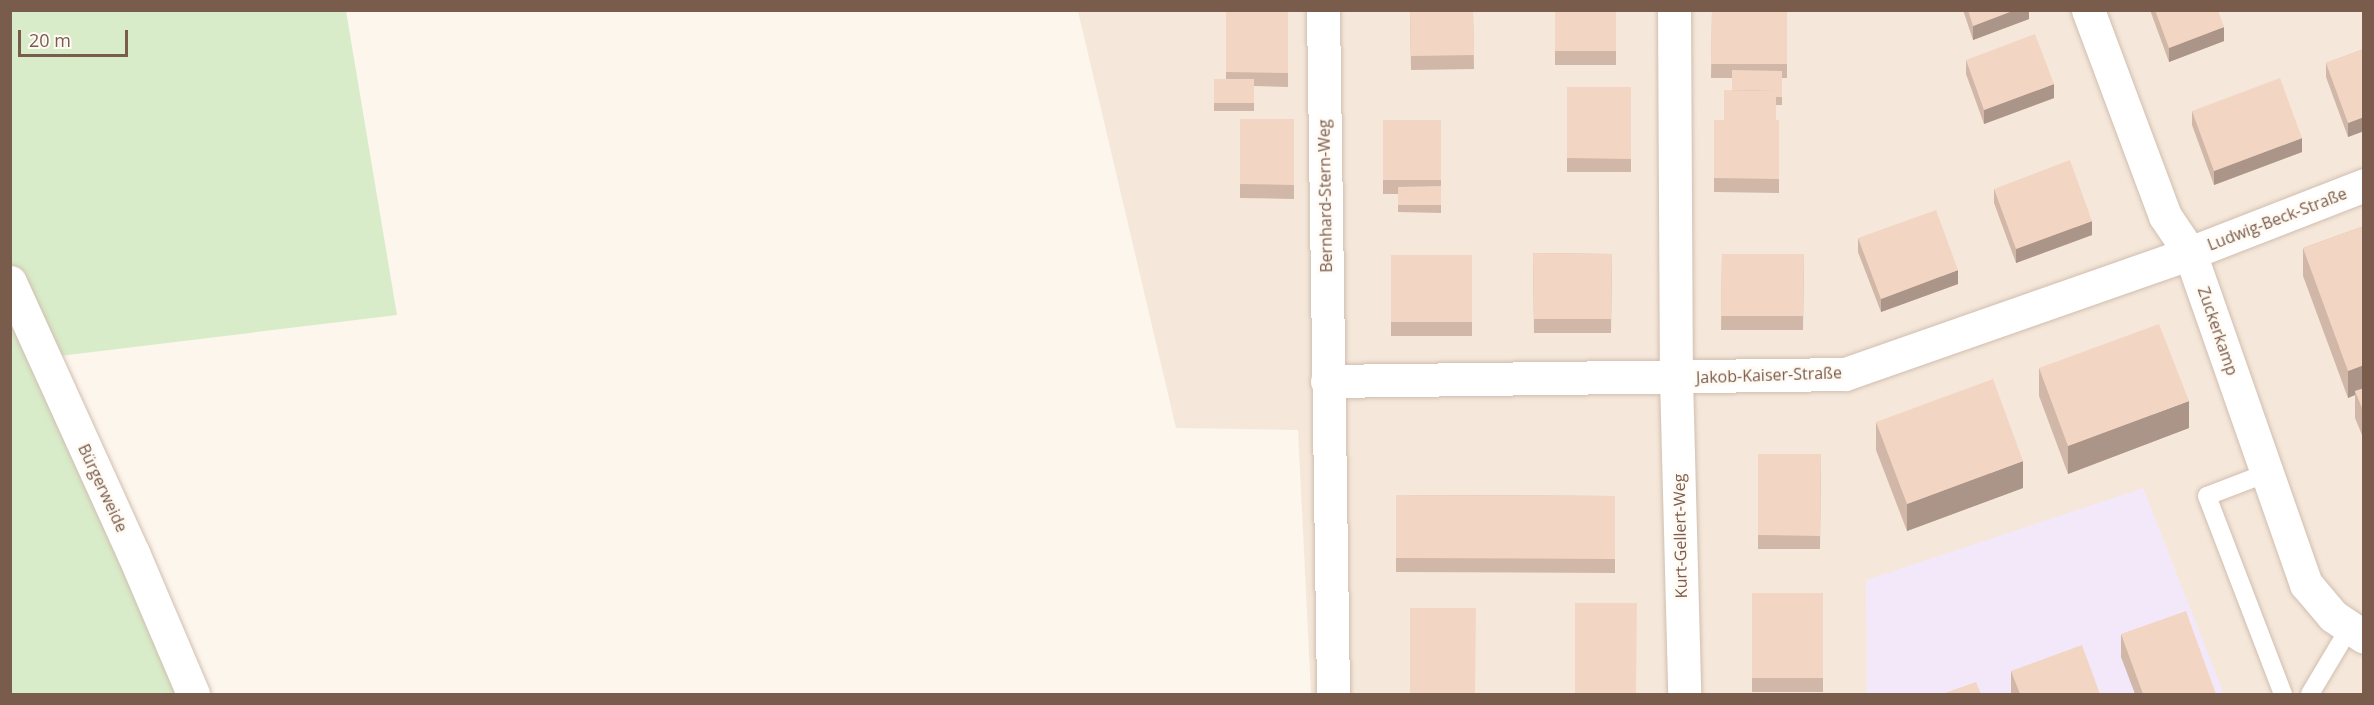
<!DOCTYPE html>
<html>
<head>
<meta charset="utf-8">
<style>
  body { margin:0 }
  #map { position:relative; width:2374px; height:705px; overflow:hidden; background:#fdf6ec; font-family:"Open Sans",sans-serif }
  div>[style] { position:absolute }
  .residential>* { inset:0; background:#f5e8da }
  .education>* { inset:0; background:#f3e8fa }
  .green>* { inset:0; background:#d8ecc9 }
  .roads { filter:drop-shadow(0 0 2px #d1beb0) drop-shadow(0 0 2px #d1beb0) }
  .service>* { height:18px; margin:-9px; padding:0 9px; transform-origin:9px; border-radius:9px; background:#fff }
  .minor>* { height:33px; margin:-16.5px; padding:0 16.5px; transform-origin:16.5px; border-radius:16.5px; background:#fff }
  .wall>* { inset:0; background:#d1b7a8 }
  .shaded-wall>* { inset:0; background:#aa9588 }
  .building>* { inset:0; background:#f3d5c3 }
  span { translate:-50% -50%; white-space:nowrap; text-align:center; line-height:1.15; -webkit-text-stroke:5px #fffaf3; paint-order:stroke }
  .street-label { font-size:16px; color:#7a5c4d }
  .frame { position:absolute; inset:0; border:12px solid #7a5c4d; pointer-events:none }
  .scale { position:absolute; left:18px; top:30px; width:110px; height:27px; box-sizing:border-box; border:3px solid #7a5c4d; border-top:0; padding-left:8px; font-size:18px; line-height:21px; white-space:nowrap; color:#7a5c4d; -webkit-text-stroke:4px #fffaf3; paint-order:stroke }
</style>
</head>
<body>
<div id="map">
  <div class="residential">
    <div style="clip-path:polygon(1078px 11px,2363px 11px,2363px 694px,1311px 694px,1298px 430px,1176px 428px)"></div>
  </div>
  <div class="education">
    <div style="clip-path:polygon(2143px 488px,2224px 694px,1867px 694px,1866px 580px)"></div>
  </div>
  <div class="green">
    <div style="clip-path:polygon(10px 11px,346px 11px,397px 315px,43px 358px,193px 694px,11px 694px)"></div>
  </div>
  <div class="roads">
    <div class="service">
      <div style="left:2267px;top:473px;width:64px;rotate:159deg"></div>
      <div style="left:2207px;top:496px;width:212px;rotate:69deg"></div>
      <div style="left:2310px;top:694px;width:78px;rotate:-59.2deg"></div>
    </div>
    <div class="minor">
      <div style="left:1323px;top:10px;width:684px;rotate:89.16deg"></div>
      <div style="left:1674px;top:10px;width:368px;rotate:89.7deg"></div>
      <div style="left:1676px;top:378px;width:316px;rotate:88.5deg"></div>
      <div style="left:2088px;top:10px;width:220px;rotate:69.5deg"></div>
      <div style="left:2165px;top:216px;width:45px;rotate:56deg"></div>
      <div style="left:2190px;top:253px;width:351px;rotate:70.7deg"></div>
      <div style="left:2306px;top:584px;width:42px;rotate:49.8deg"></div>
      <div style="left:2333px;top:616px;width:37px;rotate:34deg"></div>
      <div style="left:10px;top:282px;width:298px;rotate:65.6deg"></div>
      <div style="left:133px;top:553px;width:153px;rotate:66.9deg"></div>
      <div style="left:1327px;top:381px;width:518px;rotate:-0.77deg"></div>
      <div style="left:1845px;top:374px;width:366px;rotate:-19.3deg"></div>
      <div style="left:2190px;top:253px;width:187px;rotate:-21.3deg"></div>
    </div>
  </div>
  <div class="wall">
    <div style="clip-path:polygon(1226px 10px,1288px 10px,1288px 87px,1254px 86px,1254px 111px,1214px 111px,1214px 79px,1226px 79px)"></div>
    <div style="clip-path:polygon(1410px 10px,1473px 10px,1474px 69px,1411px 70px)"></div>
    <div style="clip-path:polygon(1555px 10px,1616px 10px,1616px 65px,1555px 65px)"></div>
    <div style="clip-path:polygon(1712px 10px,1787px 10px,1787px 78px,1782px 78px,1782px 105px,1776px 105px,1776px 120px,1779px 120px,1779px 193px,1714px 192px,1714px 120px,1724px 120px,1732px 90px,1732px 78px,1711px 78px)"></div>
    <div style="clip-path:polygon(1963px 10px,2029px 10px,2029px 19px,1973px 40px)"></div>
    <div style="clip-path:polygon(2150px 10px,2218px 10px,2224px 41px,2169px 62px)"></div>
    <div style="clip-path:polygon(2364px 49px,2364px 131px,2348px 137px,2326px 77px,2326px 63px)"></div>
    <div style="clip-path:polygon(1966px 60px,2054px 98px,1984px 124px,1966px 74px)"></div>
    <div style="clip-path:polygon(1567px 87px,1631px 87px,1631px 172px,1567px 172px)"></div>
    <div style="clip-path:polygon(2192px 111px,2302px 152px,2214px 185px,2192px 125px)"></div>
    <div style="clip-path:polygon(1240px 119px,1294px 119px,1294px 199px,1240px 198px)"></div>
    <div style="clip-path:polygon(1383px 120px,1441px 120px,1441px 213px,1398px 212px,1398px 194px,1383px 194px)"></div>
    <div style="clip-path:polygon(1994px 189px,2092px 235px,2016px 263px,1994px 203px)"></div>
    <div style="clip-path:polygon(2364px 226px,2364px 440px,2355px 418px,2355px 395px,2348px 398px,2303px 276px,2303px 248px)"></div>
    <div style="clip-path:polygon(1858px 238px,1958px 284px,1881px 312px,1858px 252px)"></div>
    <div style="clip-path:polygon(1533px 253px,1612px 254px,1611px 333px,1534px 333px)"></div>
    <div style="clip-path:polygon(1722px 254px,1804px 254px,1803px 330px,1721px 330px)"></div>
    <div style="clip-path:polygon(1391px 255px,1472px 255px,1472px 336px,1391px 336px)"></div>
    <div style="clip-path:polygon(2039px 368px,2189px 428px,2068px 474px,2039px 396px)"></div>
    <div style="clip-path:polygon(1876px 422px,2023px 488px,1907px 531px,1876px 450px)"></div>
    <div style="clip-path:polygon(1758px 454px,1821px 454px,1820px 549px,1758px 549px)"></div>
    <div style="clip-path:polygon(1396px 495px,1615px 496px,1615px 573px,1396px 572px)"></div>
    <div style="clip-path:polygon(1752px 593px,1823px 593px,1823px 692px,1752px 692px)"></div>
    <div style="clip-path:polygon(2121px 634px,2216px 694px,2135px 694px,2121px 657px)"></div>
    <div style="clip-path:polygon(2011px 671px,2100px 694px,2011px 694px)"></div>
  </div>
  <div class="shaded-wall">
    <div style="clip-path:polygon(2015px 10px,2029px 10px,2029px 19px,1973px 40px,1973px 26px)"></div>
    <div style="clip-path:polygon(2224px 27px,2224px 41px,2169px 62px,2169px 48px)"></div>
    <div style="clip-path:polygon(2054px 84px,2054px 98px,1984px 124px,1984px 110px)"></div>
    <div style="clip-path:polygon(2364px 117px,2364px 131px,2348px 137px,2348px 123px)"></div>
    <div style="clip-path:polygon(2302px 138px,2302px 152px,2214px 185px,2214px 171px)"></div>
    <div style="clip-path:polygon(2092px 221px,2092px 235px,2016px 263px,2016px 249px)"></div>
    <div style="clip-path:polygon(1958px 270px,1958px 284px,1881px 312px,1881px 299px)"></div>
    <div style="clip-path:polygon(2364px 365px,2364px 392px,2355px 391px,2355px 395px,2348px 398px,2348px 371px)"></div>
    <div style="clip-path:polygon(2189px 401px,2189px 428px,2068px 474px,2068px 446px)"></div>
    <div style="clip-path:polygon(2023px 461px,2023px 488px,1907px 531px,1907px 504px)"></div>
  </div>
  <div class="building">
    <div style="clip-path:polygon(1226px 10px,1288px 10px,1288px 73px,1226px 72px)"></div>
    <div style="clip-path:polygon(1410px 10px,1473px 10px,1474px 55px,1411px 56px)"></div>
    <div style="clip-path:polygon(1555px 10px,1616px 10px,1616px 51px,1555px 51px)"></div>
    <div style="clip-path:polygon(1712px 10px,1787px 10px,1787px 64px,1711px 64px)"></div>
    <div style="clip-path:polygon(1968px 10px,2015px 10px,1973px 26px)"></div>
    <div style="clip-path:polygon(2155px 10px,2218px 10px,2224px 27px,2169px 48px)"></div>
    <div style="clip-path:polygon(2035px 34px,2054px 84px,1984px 110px,1966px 60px)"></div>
    <div style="clip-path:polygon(2364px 49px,2364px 117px,2348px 123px,2326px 63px)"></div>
    <div style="clip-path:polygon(1732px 70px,1782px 71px,1782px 97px,1776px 97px,1776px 91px,1732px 90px)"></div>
    <div style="clip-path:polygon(2280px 78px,2302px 138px,2214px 171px,2192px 111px)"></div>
    <div style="clip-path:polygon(1214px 79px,1254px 79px,1254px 103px,1214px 103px)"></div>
    <div style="clip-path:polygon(1567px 87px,1631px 87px,1631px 159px,1567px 158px)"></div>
    <div style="clip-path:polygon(1724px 90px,1776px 91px,1776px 120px,1779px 120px,1779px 179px,1714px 178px,1714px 120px,1724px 120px)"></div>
    <div style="clip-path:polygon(1240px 119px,1294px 119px,1294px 185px,1240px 184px)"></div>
    <div style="clip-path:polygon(1383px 120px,1441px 120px,1441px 180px,1383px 180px)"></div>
    <div style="clip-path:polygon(2070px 160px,2092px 221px,2016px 249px,1994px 189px)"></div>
    <div style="clip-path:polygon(1441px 186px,1441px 205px,1398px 205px,1398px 187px)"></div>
    <div style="clip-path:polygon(1936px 210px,1958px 270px,1881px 299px,1858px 238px)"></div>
    <div style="clip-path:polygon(2364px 226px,2364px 365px,2348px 371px,2303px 248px)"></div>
    <div style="clip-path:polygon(1533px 253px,1612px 254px,1611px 319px,1534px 319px)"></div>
    <div style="clip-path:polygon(1722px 254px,1804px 254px,1803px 316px,1721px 316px)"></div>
    <div style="clip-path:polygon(1391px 255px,1472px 255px,1472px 322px,1391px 322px)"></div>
    <div style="clip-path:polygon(2159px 324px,2189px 401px,2068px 446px,2039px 368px)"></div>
    <div style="clip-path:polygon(1993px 379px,2023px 461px,1907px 504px,1876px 422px)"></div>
    <div style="clip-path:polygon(2364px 388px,2364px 413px,2355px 391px)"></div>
    <div style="clip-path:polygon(1758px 454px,1821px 454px,1820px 536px,1758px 535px)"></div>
    <div style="clip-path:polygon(1396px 495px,1615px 496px,1615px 559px,1396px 558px)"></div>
    <div style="clip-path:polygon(1752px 593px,1823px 593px,1823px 678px,1752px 678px)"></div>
    <div style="clip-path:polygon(1575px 603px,1637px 603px,1636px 694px,1575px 694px)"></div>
    <div style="clip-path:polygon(1410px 608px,1476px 608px,1475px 694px,1410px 694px)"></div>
    <div style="clip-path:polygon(2186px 611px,2216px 694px,2143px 694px,2121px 634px)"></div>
    <div style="clip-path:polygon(2082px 645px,2100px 694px,2020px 694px,2011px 671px)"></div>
    <div style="clip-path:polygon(1976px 682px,1981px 694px,1942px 694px)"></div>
  </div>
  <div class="street-label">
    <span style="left:1325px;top:196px;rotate:-91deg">Bernhard-Stern-Weg</span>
    <span style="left:2277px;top:219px;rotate:-21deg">Ludwig-Beck-Straße</span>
    <span style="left:2218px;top:331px;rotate:71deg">Zuckerkamp</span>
    <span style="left:1769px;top:375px;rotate:-2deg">Jakob-Kaiser-Straße</span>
    <span style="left:103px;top:488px;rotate:65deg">Bürgerweide</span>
    <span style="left:1680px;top:536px;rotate:-91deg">Kurt-Gellert-Weg</span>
  </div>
  <div class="frame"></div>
  <div class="scale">20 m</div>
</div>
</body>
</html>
